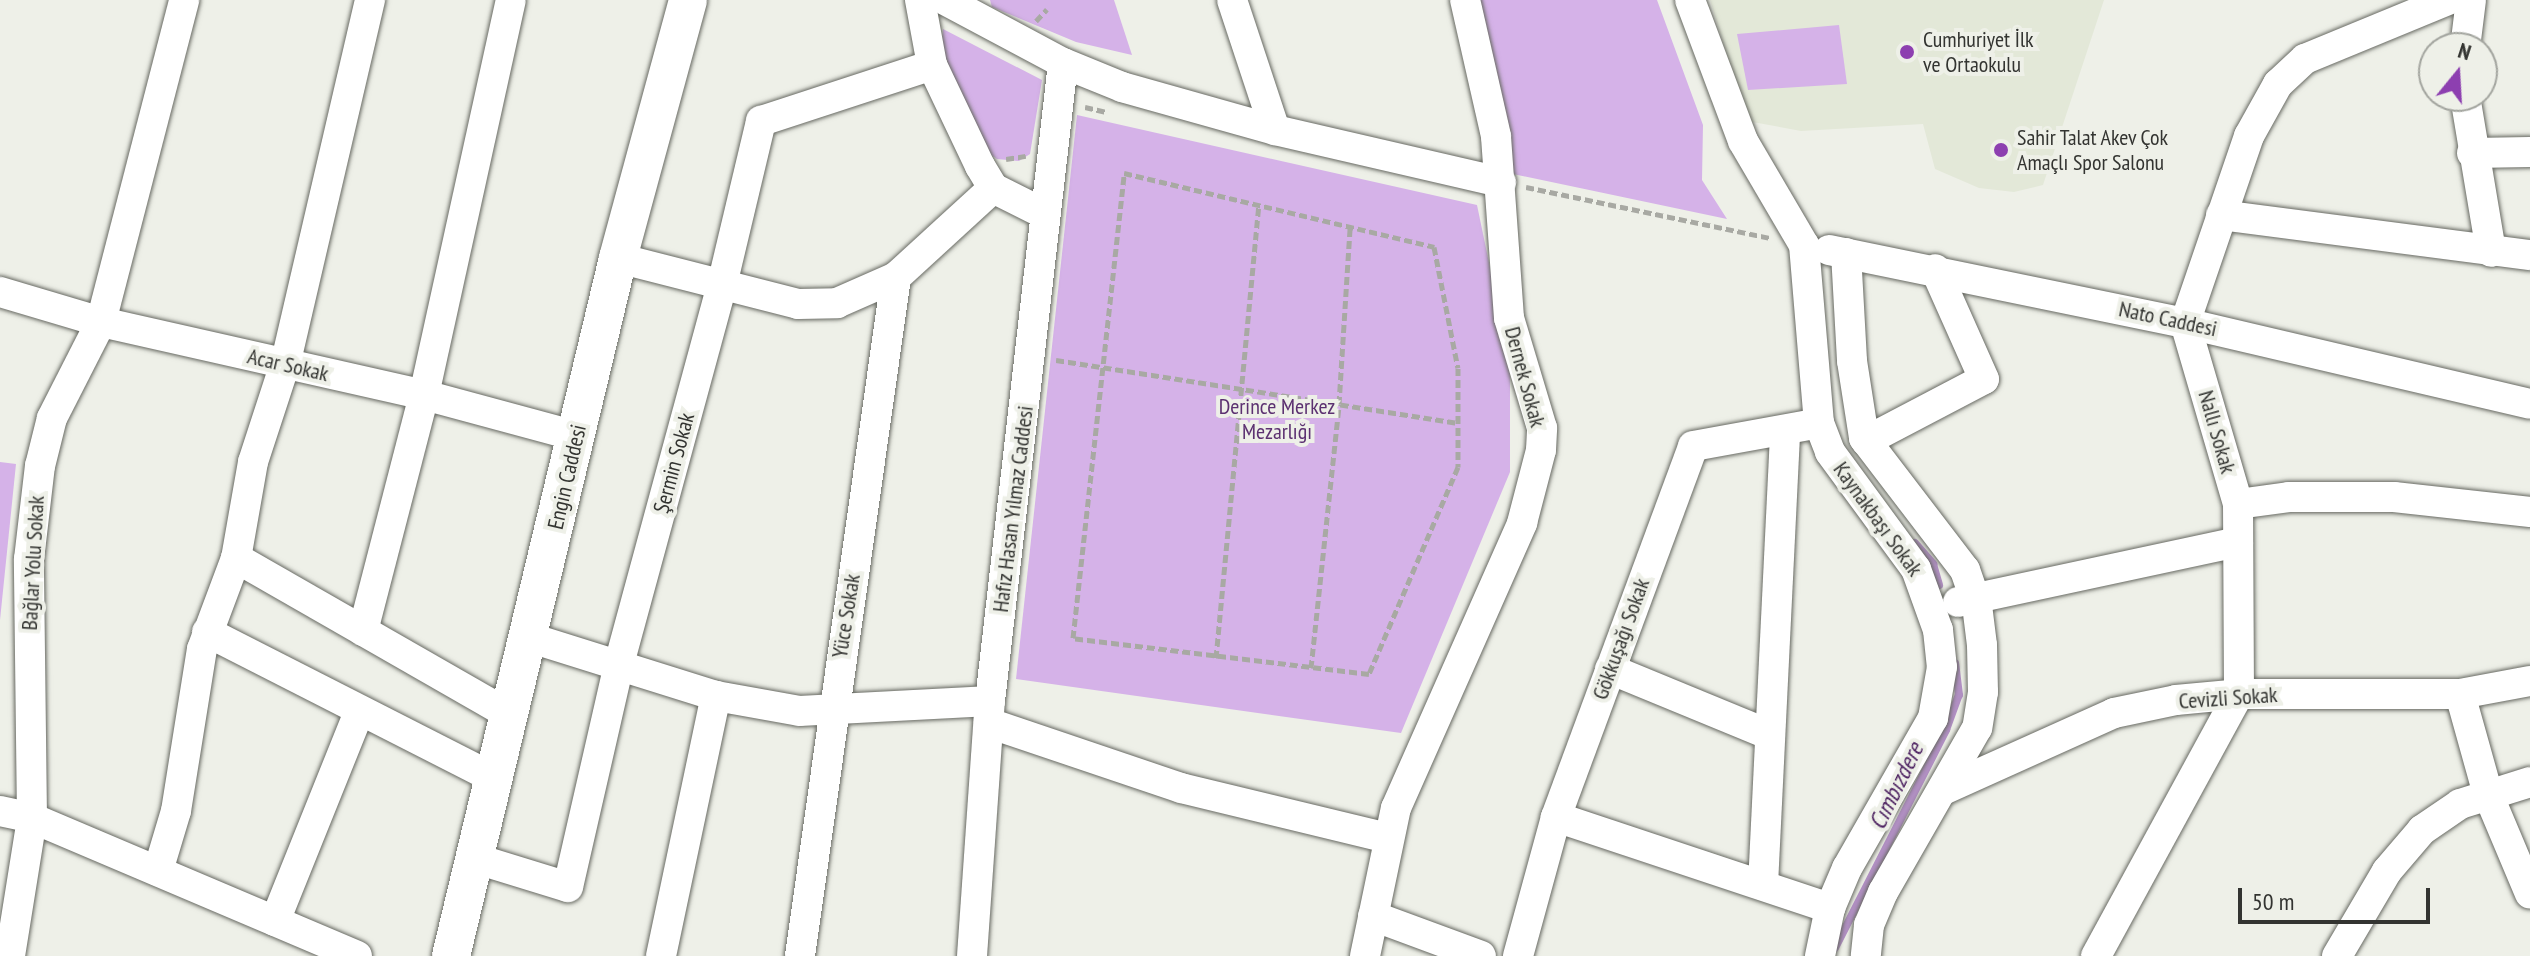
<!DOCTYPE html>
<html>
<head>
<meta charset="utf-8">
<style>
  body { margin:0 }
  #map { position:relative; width:2530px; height:956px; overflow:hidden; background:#eef0e8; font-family:"PT Sans Narrow",sans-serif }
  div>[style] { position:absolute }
  .built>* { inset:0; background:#e3e8d8 }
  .green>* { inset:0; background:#d5b2e8 }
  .stream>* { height:8px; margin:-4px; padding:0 4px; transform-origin:4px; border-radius:4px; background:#b290c4 }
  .path>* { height:5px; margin-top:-2.5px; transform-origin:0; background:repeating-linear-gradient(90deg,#a8a9a3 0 8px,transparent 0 12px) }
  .roads { filter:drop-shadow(0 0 2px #676962) drop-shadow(0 0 2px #676962) }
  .minor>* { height:30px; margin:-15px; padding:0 15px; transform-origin:15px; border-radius:15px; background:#fff }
  .tertiary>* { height:38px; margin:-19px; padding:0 19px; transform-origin:19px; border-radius:19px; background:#fff }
  .dots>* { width:22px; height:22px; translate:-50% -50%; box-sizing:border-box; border:4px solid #eef0e8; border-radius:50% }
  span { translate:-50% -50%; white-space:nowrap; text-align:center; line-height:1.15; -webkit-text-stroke:8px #eef0e8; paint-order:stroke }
  .poi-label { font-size:22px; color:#333431 }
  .left { translate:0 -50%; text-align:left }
  .street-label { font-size:22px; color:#333431 }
  .park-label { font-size:22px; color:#5c3171 }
  .water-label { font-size:24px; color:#4d2261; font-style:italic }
  .north { position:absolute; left:2418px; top:32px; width:80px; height:80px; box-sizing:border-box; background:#eef0e8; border:2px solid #a3a59f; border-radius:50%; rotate:18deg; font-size:22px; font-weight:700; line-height:32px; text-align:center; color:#333431 }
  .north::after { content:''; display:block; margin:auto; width:28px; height:36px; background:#8d3fb0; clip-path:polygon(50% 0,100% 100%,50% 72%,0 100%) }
  .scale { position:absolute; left:2238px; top:888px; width:192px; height:36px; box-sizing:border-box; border:4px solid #333431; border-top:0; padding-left:10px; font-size:24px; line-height:28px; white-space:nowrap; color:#333431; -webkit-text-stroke:6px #eef0e8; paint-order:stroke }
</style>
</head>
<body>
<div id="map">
  <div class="built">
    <div style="clip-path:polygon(1710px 0,2104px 0,2043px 185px,2014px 192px,1979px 188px,1935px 169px,1923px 124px,1801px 131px,1747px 121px)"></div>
  </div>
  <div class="green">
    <div style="clip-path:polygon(990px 0,1114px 0,1132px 55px,1076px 42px,992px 7px)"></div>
    <div style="clip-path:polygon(1475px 0,1657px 0,1703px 125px,1702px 180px,1727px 219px,1513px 174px)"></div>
    <div style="clip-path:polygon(1839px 25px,1847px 84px,1748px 90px,1737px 34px)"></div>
    <div style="clip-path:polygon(943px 29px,1042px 80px,1030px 154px,1019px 161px,997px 159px,980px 147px,941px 57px)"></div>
    <div style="clip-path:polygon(1077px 115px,1477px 205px,1510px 364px,1510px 472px,1401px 733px,1016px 679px)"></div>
    <div style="clip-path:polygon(0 462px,16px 464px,0 620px)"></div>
  </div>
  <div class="stream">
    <div style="left:1915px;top:543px;width:28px;rotate:49deg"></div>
    <div style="left:1933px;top:564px;width:22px;rotate:74deg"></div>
    <div style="left:1835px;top:948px;width:245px;rotate:-63deg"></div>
    <div style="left:1946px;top:730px;width:37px;rotate:-70deg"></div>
    <div style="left:1959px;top:695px;width:32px;rotate:-97deg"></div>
  </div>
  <div class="path">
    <div style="left:1036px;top:21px;width:16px;rotate:-47deg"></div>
    <div style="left:1085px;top:107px;width:22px;rotate:13deg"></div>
    <div style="left:1006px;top:159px;width:20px;rotate:-9deg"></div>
    <div style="left:1124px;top:173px;width:319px;rotate:13.4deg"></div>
    <div style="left:1434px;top:247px;width:123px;rotate:78.8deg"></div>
    <div style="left:1458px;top:368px;width:99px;rotate:90deg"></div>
    <div style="left:1458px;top:467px;width:225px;rotate:113.3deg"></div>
    <div style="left:1369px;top:674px;width:298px;rotate:-173.1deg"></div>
    <div style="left:1073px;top:638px;width:468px;rotate:-83.7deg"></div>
    <div style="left:1526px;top:187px;width:250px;rotate:11.8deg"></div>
    <div style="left:1056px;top:360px;width:407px;rotate:8.9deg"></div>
    <div style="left:1216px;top:658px;width:454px;rotate:-84.6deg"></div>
    <div style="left:1311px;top:668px;width:265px;rotate:-83.9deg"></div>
    <div style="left:1339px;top:404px;width:177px;rotate:-86.4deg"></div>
  </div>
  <div class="roads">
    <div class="minor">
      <div style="left:370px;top:0;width:374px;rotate:103.1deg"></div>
      <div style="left:285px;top:364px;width:103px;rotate:108.1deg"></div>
      <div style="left:253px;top:462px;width:97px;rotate:100deg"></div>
      <div style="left:236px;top:558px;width:318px;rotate:29.8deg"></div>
      <div style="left:920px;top:0;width:66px;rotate:79.5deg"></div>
      <div style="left:932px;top:65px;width:112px;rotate:64.6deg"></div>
      <div style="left:980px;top:166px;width:26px;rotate:59deg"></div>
      <div style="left:993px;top:188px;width:58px;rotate:26.6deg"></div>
      <div style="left:945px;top:0;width:134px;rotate:28.1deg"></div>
      <div style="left:1063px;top:63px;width:64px;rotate:22.1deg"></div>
      <div style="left:1122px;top:87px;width:159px;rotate:15.7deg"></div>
      <div style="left:1275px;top:130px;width:232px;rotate:13deg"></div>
      <div style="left:1232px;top:0;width:137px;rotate:71.7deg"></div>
      <div style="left:1690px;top:0;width:151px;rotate:69.4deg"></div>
      <div style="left:1743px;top:141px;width:121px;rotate:59.6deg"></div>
      <div style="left:1804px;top:245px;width:179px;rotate:85.2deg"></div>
      <div style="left:1819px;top:423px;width:31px;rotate:69deg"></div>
      <div style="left:1830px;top:452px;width:145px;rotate:53.7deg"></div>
      <div style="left:1916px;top:569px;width:65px;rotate:70.2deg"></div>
      <div style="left:1938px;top:630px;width:37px;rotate:84deg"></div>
      <div style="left:1942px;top:667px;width:52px;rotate:100deg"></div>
      <div style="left:1933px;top:718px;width:173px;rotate:119.8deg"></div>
      <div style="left:1847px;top:868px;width:43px;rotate:113deg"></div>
      <div style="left:1830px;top:908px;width:49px;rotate:101.8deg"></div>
      <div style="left:2465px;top:48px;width:48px;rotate:-82.9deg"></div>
      <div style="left:2465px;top:96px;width:158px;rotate:80.5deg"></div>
      <div style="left:2472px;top:153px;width:58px;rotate:-1deg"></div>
      <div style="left:2221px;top:215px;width:312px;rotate:7.4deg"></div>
      <div style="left:1829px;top:250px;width:363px;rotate:11.6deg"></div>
      <div style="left:2185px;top:323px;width:354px;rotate:13.2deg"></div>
      <div style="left:1846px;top:253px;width:108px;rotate:86.8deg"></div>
      <div style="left:1852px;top:361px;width:78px;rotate:81.1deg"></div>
      <div style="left:1864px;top:438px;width:166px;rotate:52.6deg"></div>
      <div style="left:1965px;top:570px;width:37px;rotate:71deg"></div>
      <div style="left:1977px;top:605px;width:40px;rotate:82.9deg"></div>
      <div style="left:1982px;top:645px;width:47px;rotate:88.8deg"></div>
      <div style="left:1983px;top:692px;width:36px;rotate:99deg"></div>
      <div style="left:1977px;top:728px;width:189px;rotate:119.8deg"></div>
      <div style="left:1883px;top:892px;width:36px;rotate:113deg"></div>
      <div style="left:1869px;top:925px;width:31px;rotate:96deg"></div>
      <div style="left:618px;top:258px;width:186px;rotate:14.3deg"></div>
      <div style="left:798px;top:304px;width:39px;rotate:-1deg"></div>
      <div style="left:837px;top:303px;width:64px;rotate:-23.8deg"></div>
      <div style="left:896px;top:277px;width:132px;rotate:-42.5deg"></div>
      <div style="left:0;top:292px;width:105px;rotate:16.5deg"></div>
      <div style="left:101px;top:322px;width:331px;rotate:12.7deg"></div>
      <div style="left:424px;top:395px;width:157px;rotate:15.1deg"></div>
      <div style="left:1866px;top:441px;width:133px;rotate:-27.7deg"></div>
      <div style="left:1984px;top:379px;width:120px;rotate:-114deg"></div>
      <div style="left:2238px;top:504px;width:51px;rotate:-7.8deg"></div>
      <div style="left:2289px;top:497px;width:105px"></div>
      <div style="left:2394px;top:497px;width:137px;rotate:6.3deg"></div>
      <div style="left:1958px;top:602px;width:286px;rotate:-12.1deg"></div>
      <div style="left:363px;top:631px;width:244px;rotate:-75.5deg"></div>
      <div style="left:424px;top:395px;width:404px;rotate:-77.6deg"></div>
      <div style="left:207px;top:632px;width:323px;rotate:27deg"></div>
      <div style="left:531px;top:638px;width:194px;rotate:17.4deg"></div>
      <div style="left:716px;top:696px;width:85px;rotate:10.1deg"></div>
      <div style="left:800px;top:711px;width:190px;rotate:-3deg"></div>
      <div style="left:1610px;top:669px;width:171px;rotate:22.4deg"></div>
      <div style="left:2460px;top:694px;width:104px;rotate:74.4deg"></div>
      <div style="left:2488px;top:794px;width:108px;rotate:67.2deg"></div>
      <div style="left:989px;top:723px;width:203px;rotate:18.7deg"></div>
      <div style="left:1181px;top:788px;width:213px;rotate:13.6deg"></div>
      <div style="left:1943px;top:790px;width:188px;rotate:-24.2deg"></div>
      <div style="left:2114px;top:713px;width:63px;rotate:-11.8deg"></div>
      <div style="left:2176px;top:700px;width:63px;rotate:-5.4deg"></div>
      <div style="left:2239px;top:694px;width:221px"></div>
      <div style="left:2460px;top:694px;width:71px;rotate:-10.5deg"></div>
      <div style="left:0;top:811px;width:33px;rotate:12deg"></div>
      <div style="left:32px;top:818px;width:353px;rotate:23deg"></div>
      <div style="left:1556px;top:817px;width:289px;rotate:18.4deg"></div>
      <div style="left:477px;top:859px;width:95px;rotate:17.1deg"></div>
      <div style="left:568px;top:887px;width:229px;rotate:-77.1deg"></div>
      <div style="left:619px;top:664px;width:393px;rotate:-74.8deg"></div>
      <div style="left:722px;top:285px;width:169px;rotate:-76.6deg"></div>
      <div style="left:761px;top:121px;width:180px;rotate:-18.1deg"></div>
      <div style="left:158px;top:871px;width:63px;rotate:-73.3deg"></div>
      <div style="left:176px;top:811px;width:164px;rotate:-80.9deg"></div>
      <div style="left:202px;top:649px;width:97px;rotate:-69.5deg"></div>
      <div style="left:1763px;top:885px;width:454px;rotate:-87.2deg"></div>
      <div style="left:1373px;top:916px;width:115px;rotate:20.3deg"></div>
      <div style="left:275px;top:921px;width:227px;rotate:-68.1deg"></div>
      <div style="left:10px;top:956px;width:140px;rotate:-80.9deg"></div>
      <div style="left:32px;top:818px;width:259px;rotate:-90.7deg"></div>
      <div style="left:29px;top:559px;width:94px;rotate:-83.3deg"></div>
      <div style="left:40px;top:466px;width:49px;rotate:-76deg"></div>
      <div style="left:52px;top:418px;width:108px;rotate:-63deg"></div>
      <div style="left:101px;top:322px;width:333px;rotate:-75.5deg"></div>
      <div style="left:661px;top:956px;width:266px;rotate:-78.1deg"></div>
      <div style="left:800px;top:956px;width:686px;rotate:-81.95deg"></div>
      <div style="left:972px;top:956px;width:256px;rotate:-86deg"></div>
      <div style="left:990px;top:701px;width:642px;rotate:-83.47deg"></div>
      <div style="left:1365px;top:956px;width:151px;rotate:-78.2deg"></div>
      <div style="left:1396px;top:808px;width:312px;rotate:-66.1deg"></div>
      <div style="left:1522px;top:523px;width:75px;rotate:-75.4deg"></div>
      <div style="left:1541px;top:450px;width:22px;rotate:-87deg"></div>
      <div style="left:1542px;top:428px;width:115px;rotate:-106.7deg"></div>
      <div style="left:1509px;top:318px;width:182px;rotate:-94.1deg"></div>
      <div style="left:1496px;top:136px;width:139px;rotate:-102.8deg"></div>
      <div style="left:1518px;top:956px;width:144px;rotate:-74.7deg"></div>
      <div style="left:1556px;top:817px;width:395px;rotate:-69.7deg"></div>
      <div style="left:1693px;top:446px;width:128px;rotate:-10.3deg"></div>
      <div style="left:2096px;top:956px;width:298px;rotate:-61.4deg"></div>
      <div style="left:2239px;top:694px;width:190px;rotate:-90.3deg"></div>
      <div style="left:2238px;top:504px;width:189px;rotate:-106.3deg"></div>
      <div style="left:2185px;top:323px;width:198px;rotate:-71.1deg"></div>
      <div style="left:2249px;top:136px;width:60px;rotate:-60.9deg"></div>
      <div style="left:2278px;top:84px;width:37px;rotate:-43deg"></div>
      <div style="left:2305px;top:59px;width:155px;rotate:-22.4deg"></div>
      <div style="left:2337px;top:956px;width:99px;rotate:-59.5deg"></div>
      <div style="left:2387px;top:871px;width:54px;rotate:-49.5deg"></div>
      <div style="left:2422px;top:830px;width:46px;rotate:-34.4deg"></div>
      <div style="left:2460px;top:804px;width:73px;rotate:-17.4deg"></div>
    </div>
    <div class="tertiary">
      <div style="left:451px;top:956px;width:718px;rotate:-76.54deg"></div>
      <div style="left:618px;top:258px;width:267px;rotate:-74.8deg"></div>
    </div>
  </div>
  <div class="dots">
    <div style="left:1907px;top:52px;background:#8d3fb0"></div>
    <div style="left:2001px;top:150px;background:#8d3fb0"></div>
  </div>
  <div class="poi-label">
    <span class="left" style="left:1923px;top:52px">Cumhuriyet İlk<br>ve Ortaokulu</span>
    <span class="left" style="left:2017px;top:150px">Sahir Talat Akev Çok<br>Amaçlı Spor Salonu</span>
  </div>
  <div class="street-label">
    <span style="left:2168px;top:319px;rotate:12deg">Nato Caddesi</span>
    <span style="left:288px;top:365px;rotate:13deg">Acar Sokak</span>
    <span style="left:1525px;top:377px;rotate:75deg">Dernek Sokak</span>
    <span style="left:2217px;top:432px;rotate:74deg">Nallı Sokak</span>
    <span style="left:674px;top:463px;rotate:-75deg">Şermin Sokak</span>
    <span style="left:567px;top:477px;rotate:-77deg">Engin Caddesi</span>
    <span style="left:1013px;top:509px;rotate:-83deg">Hafız Hasan Yılmaz Caddesi</span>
    <span style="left:1878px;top:519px;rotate:54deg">Kaynakbaşı Sokak</span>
    <span style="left:33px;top:563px;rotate:-87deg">Bağlar Yolu Sokak</span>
    <span style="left:846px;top:616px;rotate:-81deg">Yüce Sokak</span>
    <span style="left:1621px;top:639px;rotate:-70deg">Gökkuşağı Sokak</span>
    <span style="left:2228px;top:698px;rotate:-4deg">Cevizli Sokak</span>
  </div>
  <div class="park-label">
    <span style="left:1277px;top:419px">Derince Merkez<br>Mezarlığı</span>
  </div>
  <div class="water-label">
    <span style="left:1896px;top:786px;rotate:-64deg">Cımbızdere</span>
  </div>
  <div class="north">N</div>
  <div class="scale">50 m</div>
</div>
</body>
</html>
